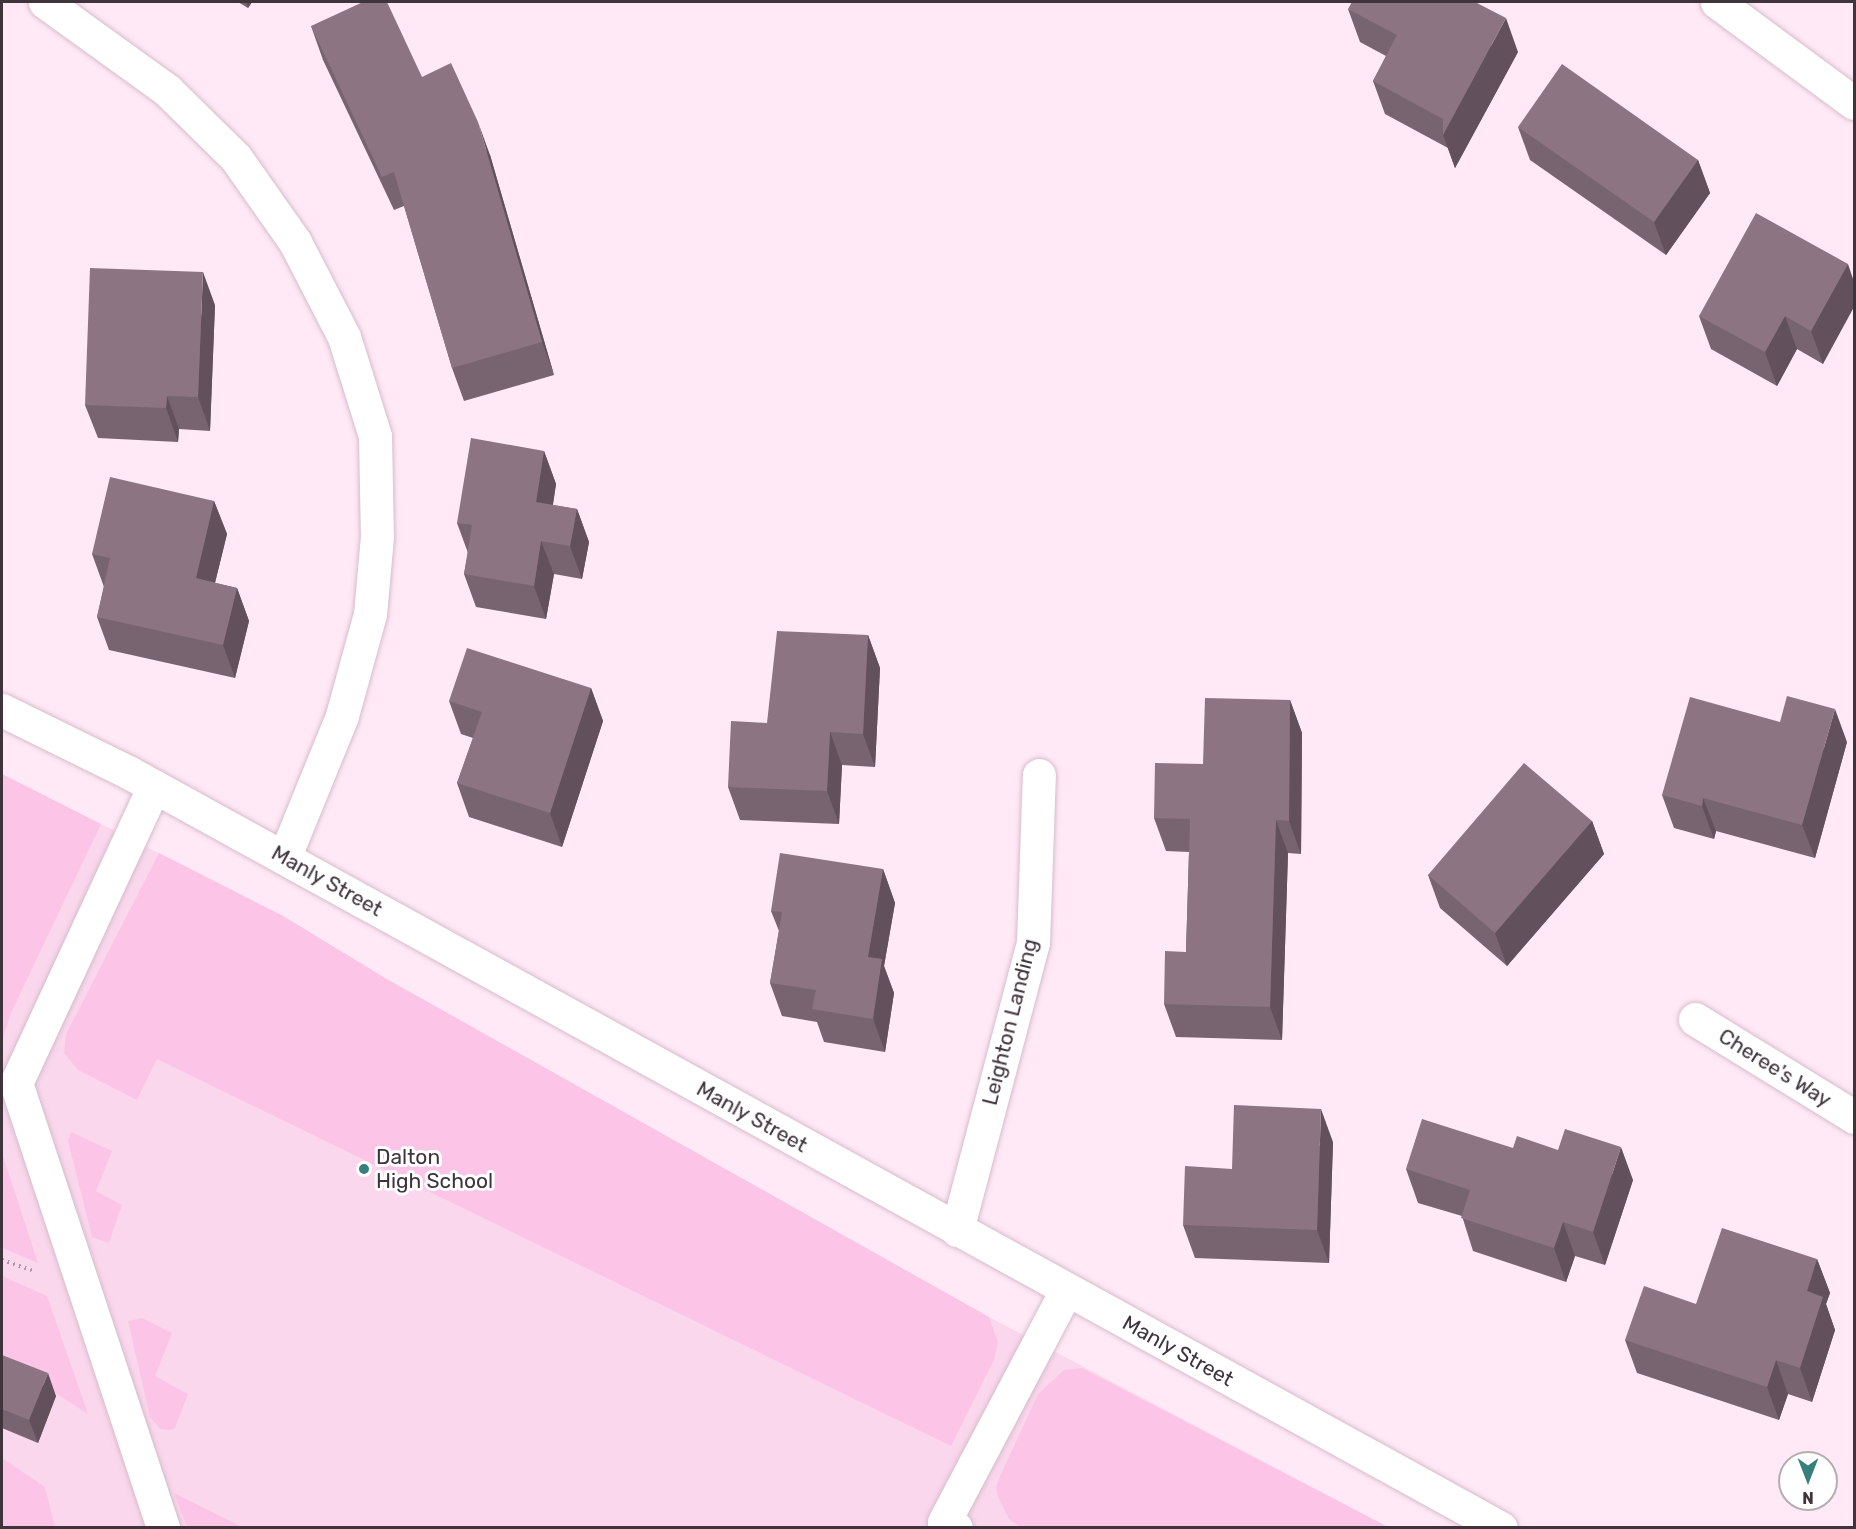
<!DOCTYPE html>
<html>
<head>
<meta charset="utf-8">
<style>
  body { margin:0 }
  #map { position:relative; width:1856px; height:1529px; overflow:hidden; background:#ffe9f6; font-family:Rubik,sans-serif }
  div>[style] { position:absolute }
  .built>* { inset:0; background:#fad7ec }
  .green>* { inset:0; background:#fcc5e7 }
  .path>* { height:4px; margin-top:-2px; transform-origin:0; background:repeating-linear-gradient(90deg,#aa99a3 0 1.5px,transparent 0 6px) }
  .roads { filter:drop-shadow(0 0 2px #d7bccc) drop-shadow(0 0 2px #d7bccc) }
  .minor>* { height:33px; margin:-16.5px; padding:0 16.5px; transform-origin:16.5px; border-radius:16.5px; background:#fff }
  .wall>* { inset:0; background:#786471 }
  .shaded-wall>* { inset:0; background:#62515c }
  .building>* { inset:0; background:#8c7483 }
  .dots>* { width:16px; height:16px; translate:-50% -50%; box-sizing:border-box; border:3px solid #fff; border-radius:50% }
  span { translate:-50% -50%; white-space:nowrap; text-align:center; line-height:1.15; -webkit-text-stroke:6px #fff; paint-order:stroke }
  .street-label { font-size:21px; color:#3f343b }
  .poi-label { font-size:21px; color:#3f343b }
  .left { translate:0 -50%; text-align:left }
  .frame { position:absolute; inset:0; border:3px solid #3f343b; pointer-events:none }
  .north { position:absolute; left:1778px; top:1451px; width:60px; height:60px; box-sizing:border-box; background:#fff; border:2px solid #b2aeb1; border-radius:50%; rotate:180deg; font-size:16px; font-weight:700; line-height:24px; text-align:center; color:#3f343b }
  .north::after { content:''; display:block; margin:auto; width:21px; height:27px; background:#367f7c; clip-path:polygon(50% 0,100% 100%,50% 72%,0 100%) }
</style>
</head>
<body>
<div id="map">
  <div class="built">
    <div style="clip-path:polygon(2px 774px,283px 916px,385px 978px,989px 1317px,1388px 1527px,2px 1527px)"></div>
  </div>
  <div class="green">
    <div style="clip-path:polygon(2px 774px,101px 824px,10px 1015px,2px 1042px)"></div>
    <div style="clip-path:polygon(159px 853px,283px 916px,385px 978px,989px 1317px,998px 1342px,994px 1360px,951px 1446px,157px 1059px,137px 1100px,78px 1070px,64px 1053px,66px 1034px)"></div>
    <div style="clip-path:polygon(71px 1132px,112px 1151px,96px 1191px,122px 1205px,109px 1243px,92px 1237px,68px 1141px)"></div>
    <div style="clip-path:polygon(2px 1153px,38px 1263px,2px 1248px)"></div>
    <div style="clip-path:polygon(2px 1276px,47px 1296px,88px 1414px,2px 1359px)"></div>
    <div style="clip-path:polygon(142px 1318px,172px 1333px,155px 1376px,188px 1394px,175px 1428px,170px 1430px,160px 1429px,150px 1417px,128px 1321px)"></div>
    <div style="clip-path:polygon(1082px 1368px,1388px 1527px,1019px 1526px,1009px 1519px,999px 1499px,996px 1488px,1000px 1476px,1038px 1394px,1064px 1370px)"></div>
    <div style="clip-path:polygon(2px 1458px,45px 1487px,55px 1527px,2px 1527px)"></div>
    <div style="clip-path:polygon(174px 1493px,242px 1527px,187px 1527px)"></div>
  </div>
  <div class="path">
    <div style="left:2px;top:1260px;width:34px;rotate:19deg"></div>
  </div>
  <div class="roads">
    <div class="minor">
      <div style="left:45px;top:2px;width:150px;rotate:35.8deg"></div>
      <div style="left:167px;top:90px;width:97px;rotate:44.6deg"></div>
      <div style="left:236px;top:158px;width:103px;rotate:54.9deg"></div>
      <div style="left:295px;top:242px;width:107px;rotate:62.7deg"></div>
      <div style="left:344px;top:337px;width:104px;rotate:72.6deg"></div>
      <div style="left:375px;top:436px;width:100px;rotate:88.9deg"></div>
      <div style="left:377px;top:536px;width:78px;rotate:95.1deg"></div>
      <div style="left:370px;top:614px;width:106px;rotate:105.4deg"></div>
      <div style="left:342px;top:716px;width:153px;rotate:112.2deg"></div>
      <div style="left:1717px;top:2px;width:170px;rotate:36.4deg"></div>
      <div style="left:2px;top:710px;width:140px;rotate:26.2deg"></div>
      <div style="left:128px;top:772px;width:1567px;rotate:28.84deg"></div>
      <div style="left:154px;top:786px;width:327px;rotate:114.9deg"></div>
      <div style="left:16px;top:1083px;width:469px;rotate:71.7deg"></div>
      <div style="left:1695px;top:1019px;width:187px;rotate:31.6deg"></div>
      <div style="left:957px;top:1230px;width:297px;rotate:-75.2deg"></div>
      <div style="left:1033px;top:943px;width:168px;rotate:-88deg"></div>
      <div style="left:956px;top:1528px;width:13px;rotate:-153deg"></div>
      <div style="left:944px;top:1522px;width:263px;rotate:-62.2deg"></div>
    </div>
  </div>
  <div class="wall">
    <div style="clip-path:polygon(238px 2px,252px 2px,248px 8px)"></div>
    <div style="clip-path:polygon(1348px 9px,1518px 52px,1455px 168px,1448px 148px,1385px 114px,1373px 81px,1386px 56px,1360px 42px)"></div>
    <div style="clip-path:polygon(311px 26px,422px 77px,490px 155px,554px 375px,464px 401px,452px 368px,404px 206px,394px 210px,323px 60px)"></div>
    <div style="clip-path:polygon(1518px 127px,1698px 160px,1710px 193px,1666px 255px,1530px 160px)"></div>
    <div style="clip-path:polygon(1848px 264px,1823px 364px,1797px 349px,1777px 386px,1711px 349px,1699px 316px)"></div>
    <div style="clip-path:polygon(215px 305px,210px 431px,179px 429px,178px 442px,98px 438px,85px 405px)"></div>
    <div style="clip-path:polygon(544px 451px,556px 484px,553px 505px,577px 509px,589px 542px,582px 579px,554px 574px,546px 619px,476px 607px,464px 574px,468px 553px,457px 523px)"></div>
    <div style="clip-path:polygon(214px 501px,227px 534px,215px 583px,237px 588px,249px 621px,235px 678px,109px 650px,97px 617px,104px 587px,92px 554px)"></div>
    <div style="clip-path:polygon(868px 635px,880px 668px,875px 767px,842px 765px,839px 824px,740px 820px,728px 787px,767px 723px)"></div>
    <div style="clip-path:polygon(591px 688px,603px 721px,562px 847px,469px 817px,457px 783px,473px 738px,461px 734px,449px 701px)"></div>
    <div style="clip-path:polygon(1290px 700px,1302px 733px,1301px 854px,1288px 853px,1282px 1040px,1176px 1037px,1164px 1004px,1186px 952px,1189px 852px,1166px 851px,1154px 818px,1203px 764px)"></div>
    <div style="clip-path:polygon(1847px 742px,1815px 858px,1716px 831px,1714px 839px,1674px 828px,1662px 795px)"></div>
    <div style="clip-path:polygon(1592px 821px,1604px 854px,1507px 966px,1440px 908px,1428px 875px)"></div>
    <div style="clip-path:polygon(883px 869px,895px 903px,884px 966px,894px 993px,885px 1052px,824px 1042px,817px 1022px,782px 1016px,770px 983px,779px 931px,771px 911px)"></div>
    <div style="clip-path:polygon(1333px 1142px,1329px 1263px,1195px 1258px,1183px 1225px,1232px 1169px)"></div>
    <div style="clip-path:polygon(1513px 1148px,1633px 1180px,1605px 1265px,1575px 1256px,1566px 1282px,1473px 1251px,1462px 1216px,1418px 1203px,1406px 1169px)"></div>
    <div style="clip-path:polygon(1817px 1259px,1830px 1293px,1826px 1304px,1835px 1330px,1812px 1402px,1788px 1394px,1779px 1420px,1637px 1373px,1625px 1340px,1696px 1304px)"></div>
    <div style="clip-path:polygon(2px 1355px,56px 1396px,38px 1443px,2px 1428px)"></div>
  </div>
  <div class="shaded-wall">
    <div style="clip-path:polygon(246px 2px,252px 2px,248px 8px)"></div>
    <div style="clip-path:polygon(1506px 18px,1518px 52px,1455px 168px,1443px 135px)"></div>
    <div style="clip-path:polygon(478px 122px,490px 155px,554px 375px,542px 342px)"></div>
    <div style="clip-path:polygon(1698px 160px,1710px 193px,1666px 255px,1654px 222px)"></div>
    <div style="clip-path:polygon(1848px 264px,1854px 282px,1854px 307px,1823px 364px,1811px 331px)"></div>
    <div style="clip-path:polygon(203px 272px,215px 305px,210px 431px,198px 397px)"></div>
    <div style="clip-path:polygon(1785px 316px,1797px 349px,1777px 386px,1765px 352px)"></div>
    <div style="clip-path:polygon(167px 396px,179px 429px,178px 442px,166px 408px)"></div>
    <div style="clip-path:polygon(544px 451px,556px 484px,548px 535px,536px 502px)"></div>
    <div style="clip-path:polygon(214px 501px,227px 534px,208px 611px,196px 578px)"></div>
    <div style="clip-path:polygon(577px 509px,589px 542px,582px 579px,570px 546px)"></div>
    <div style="clip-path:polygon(541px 541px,554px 574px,546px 619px,534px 586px)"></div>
    <div style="clip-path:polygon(237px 588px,249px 621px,235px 678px,223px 645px)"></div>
    <div style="clip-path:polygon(868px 635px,880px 668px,875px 767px,863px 734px)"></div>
    <div style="clip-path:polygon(591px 688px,603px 721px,562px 847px,550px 813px)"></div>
    <div style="clip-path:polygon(1290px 700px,1302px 733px,1301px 854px,1289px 821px)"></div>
    <div style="clip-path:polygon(1835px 709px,1847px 742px,1815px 858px,1802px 825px)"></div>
    <div style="clip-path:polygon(830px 732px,842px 765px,839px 824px,827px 791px)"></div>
    <div style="clip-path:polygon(1703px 798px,1716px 831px,1714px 839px,1702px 806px)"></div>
    <div style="clip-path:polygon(1276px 820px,1288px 853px,1282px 1040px,1270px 1007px)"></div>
    <div style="clip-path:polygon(1592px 821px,1604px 854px,1507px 966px,1495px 933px)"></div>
    <div style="clip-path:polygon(883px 869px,895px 903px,884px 966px,894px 993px,885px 1052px,873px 1019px,868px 957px)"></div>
    <div style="clip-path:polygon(1321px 1109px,1333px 1142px,1329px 1263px,1317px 1230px)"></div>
    <div style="clip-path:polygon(1621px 1147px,1633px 1180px,1605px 1265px,1593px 1232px)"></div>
    <div style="clip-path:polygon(1563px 1222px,1575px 1256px,1566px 1282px,1554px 1248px)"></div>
    <div style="clip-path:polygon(1817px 1259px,1830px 1293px,1826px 1304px,1835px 1330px,1812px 1402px,1800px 1368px,1807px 1291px)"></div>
    <div style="clip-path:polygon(1776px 1360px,1788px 1394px,1779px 1420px,1767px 1387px)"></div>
    <div style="clip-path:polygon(48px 1373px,56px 1396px,38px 1443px,29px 1420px)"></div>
  </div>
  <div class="building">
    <div style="clip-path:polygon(363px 2px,387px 2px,422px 77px,451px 63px,478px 122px,542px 342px,452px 368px,394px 172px,382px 177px,311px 26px)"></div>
    <div style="clip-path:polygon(1352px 2px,1475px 2px,1506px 18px,1443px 135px,1443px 119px,1373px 81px,1397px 35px,1348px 9px)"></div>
    <div style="clip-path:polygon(1562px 64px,1698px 160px,1654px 222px,1518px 127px)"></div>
    <div style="clip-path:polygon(1756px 213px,1848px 264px,1811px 331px,1785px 316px,1765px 352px,1699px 316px)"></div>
    <div style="clip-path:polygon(90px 268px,203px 272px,198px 397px,167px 396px,166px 408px,85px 405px)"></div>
    <div style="clip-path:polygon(471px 438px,544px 451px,536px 502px,577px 509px,570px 546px,541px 541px,534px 586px,464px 574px,472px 525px,457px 523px)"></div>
    <div style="clip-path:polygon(110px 477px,214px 501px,196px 578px,237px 588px,223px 645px,97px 617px,110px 558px,92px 554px)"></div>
    <div style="clip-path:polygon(777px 631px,868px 635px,863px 734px,830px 732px,827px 791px,728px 787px,731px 721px,767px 723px)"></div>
    <div style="clip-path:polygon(467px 648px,591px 688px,550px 813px,457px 783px,482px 712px,449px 701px)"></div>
    <div style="clip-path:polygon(1787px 696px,1835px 709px,1802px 825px,1703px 798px,1702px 806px,1662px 795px,1690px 697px,1780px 722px)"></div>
    <div style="clip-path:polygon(1205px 698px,1290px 700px,1289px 821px,1276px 820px,1270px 1007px,1164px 1004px,1165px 951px,1186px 952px,1190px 819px,1154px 818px,1155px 763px,1203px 764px)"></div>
    <div style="clip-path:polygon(1524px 763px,1592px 821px,1495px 933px,1428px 875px)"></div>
    <div style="clip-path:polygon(780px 853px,883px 869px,868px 957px,882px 959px,873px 1019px,812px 1009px,816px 990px,770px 983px,782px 912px,771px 911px)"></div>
    <div style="clip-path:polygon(1234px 1105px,1321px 1109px,1317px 1230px,1183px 1225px,1185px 1166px,1232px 1169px)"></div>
    <div style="clip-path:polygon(1422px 1119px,1513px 1148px,1517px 1136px,1558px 1150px,1565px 1129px,1621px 1147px,1593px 1232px,1563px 1222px,1554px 1248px,1461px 1218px,1470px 1190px,1406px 1169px)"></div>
    <div style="clip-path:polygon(1722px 1228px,1817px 1259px,1807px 1291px,1823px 1297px,1800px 1368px,1776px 1360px,1767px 1387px,1625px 1340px,1644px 1286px,1696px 1304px)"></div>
    <div style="clip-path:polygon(2px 1355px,48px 1373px,29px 1420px,2px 1409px)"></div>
  </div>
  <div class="dots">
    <div style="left:364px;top:1169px;background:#367f7c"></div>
  </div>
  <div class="street-label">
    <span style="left:327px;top:881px;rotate:29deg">Manly Street</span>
    <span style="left:1010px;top:1022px;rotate:-76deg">Leighton Landing</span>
    <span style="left:1775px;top:1068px;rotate:32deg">Cheree's Way</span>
    <span style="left:752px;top:1117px;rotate:29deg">Manly Street</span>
    <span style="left:1178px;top:1351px;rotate:29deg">Manly Street</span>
  </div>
  <div class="poi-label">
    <span class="left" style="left:376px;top:1169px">Dalton<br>High School</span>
  </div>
  <div class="frame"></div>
  <div class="north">N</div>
</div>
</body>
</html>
